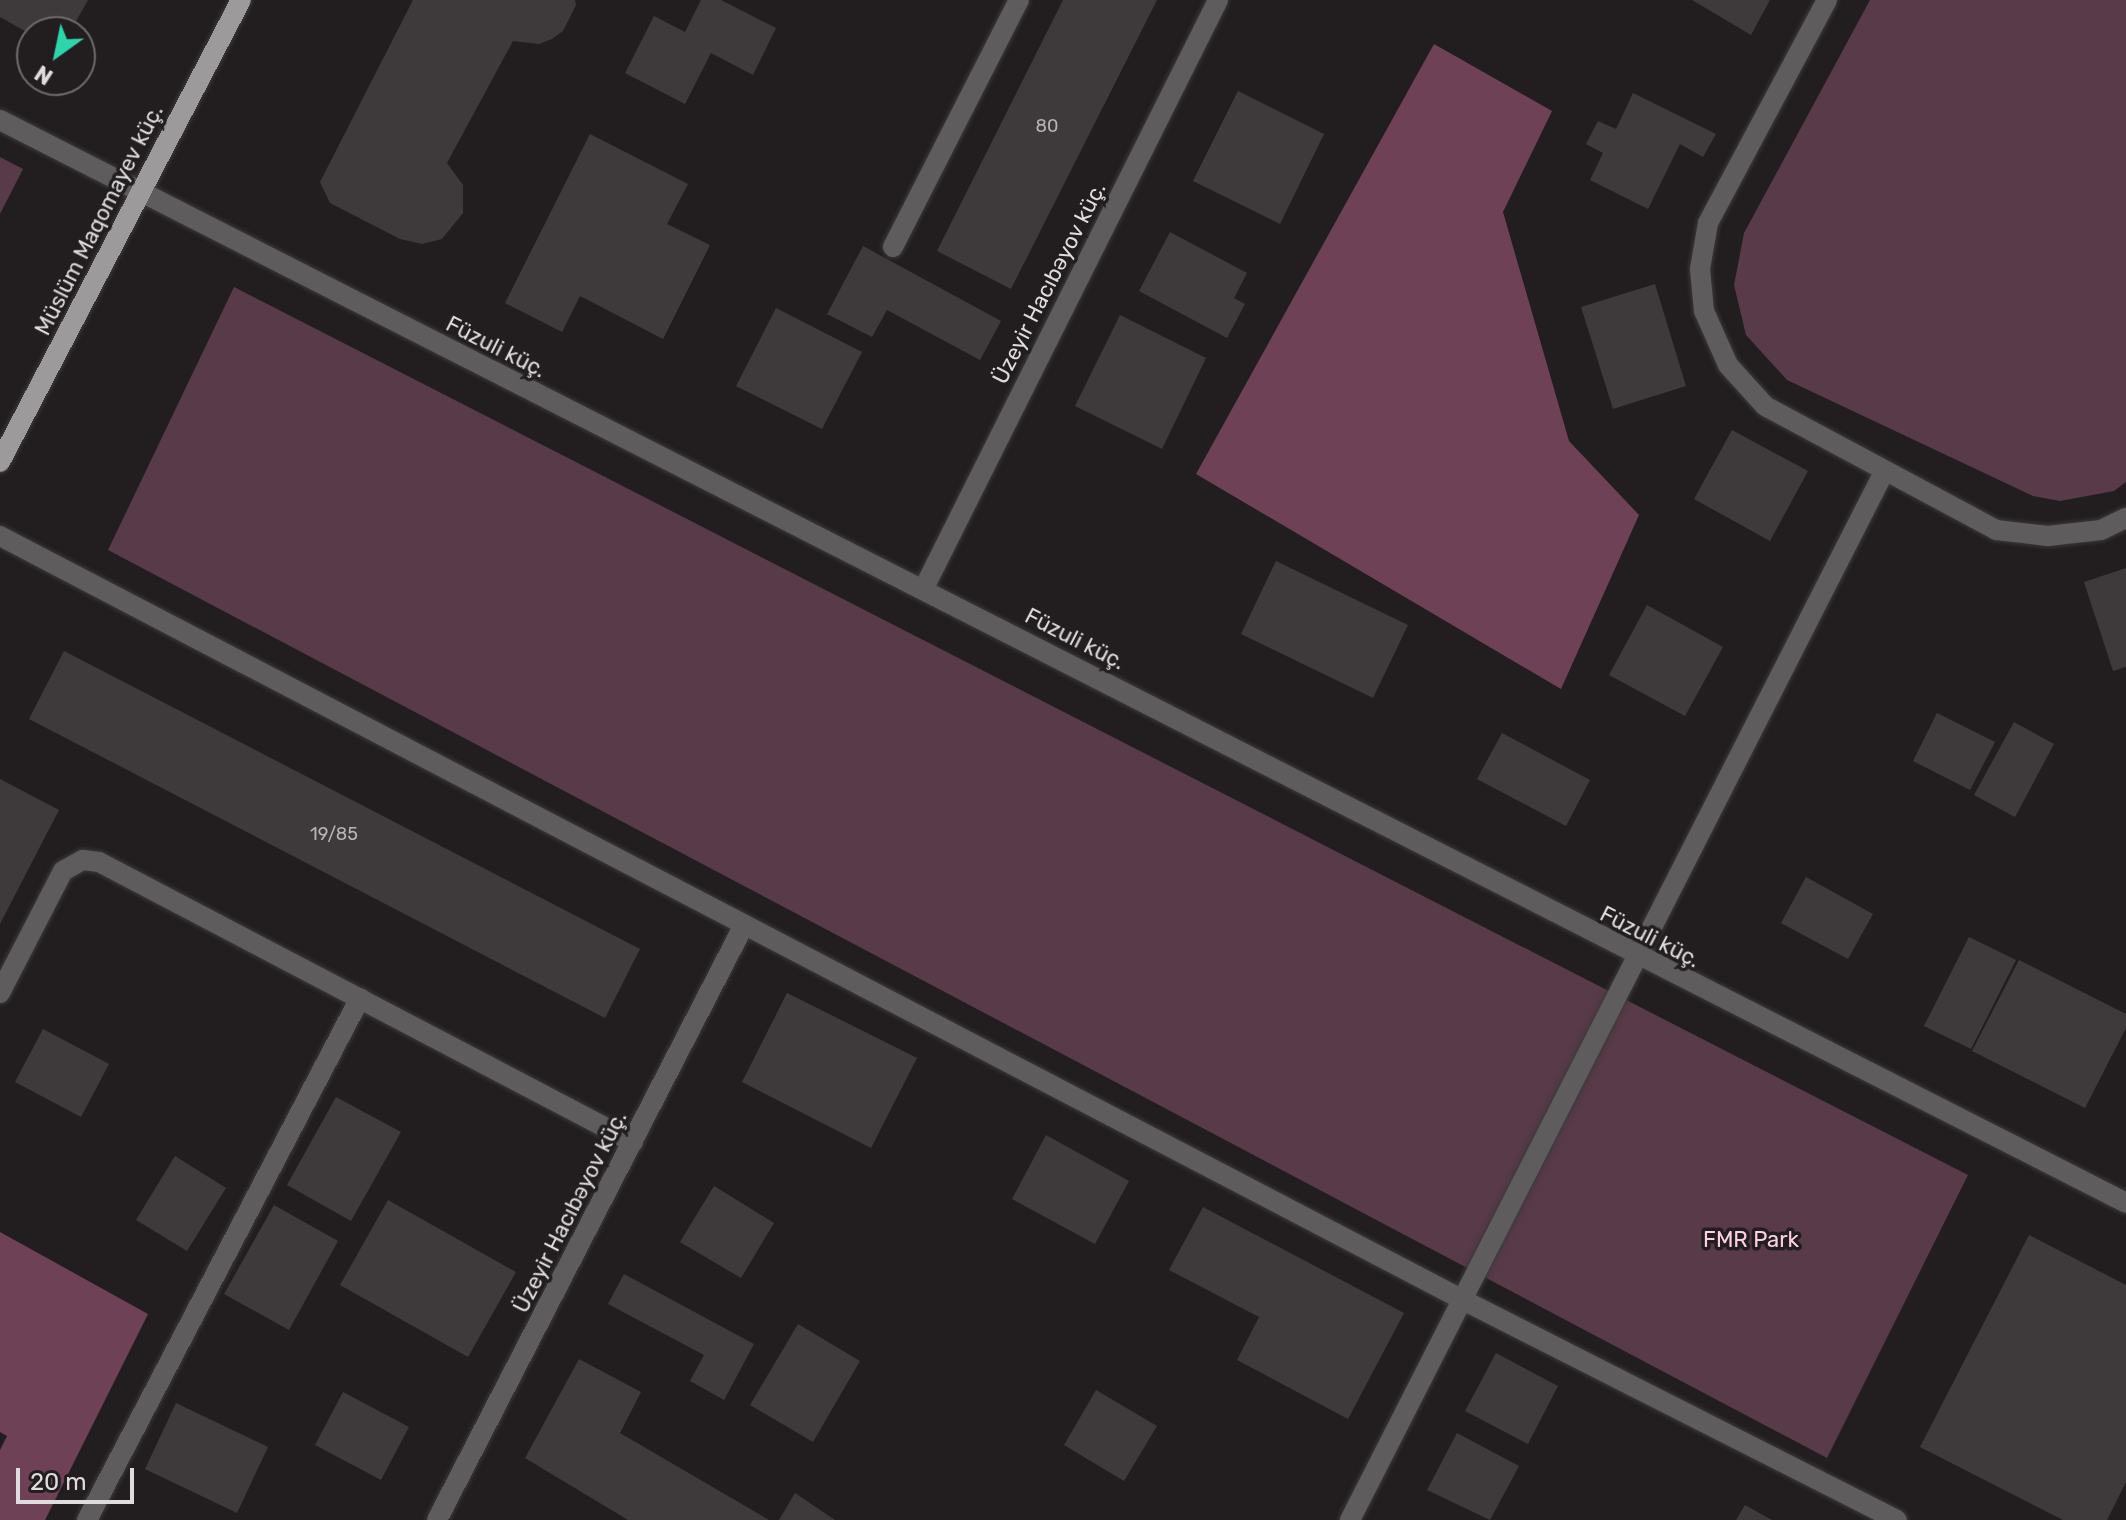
<!DOCTYPE html>
<html>
<head>
<meta charset="utf-8">
<style>
  body { margin:0 }
  #map { position:relative; width:2126px; height:1520px; overflow:hidden; background:#221e20; font-family:Rubik,sans-serif }
  div>[style] { position:absolute }
  .green>* { inset:0; background:#583a48 }
  .forest>* { inset:0; background:#6f4156 }
  .building>* { inset:0; background:#3e3a3c }
  .roads { filter:drop-shadow(0 0 2px #3c393a) drop-shadow(0 0 2px #3c393a) }
  .minor>* { height:20px; margin:-10px; padding:0 10px; transform-origin:10px; border-radius:10px; background:#5e5c5d }
  .major>* { height:20px; margin:-10px; padding:0 10px; transform-origin:10px; border-radius:10px; background:#9d9a9b }
  span { translate:-50% -50%; white-space:nowrap; text-align:center; line-height:1.15; -webkit-text-stroke:7px #221e20; paint-order:stroke }
  .number-label { font-size:18px; color:#b7b4b5 }
  .number-label span { -webkit-text-stroke-width:0 }
  .street-label { font-size:22px; color:#dfdcdd }
  .park-label { font-size:22px; color:#ffcee3 }
  .north { position:absolute; left:16px; top:16px; width:80px; height:80px; box-sizing:border-box; background:#221e20; border:2px solid #6e6a6c; border-radius:50%; rotate:213deg; font-size:22px; font-weight:700; line-height:32px; text-align:center; color:#dfdcdd }
  .north::after { content:''; display:block; margin:auto; width:28px; height:36px; background:#2cd5ab; clip-path:polygon(50% 0,100% 100%,50% 72%,0 100%) }
  .scale { position:absolute; left:16px; top:1468px; width:118px; height:36px; box-sizing:border-box; border:4px solid #dfdcdd; border-top:0; padding-left:10px; font-size:24px; line-height:28px; white-space:nowrap; color:#dfdcdd; -webkit-text-stroke:6px #221e20; paint-order:stroke }
</style>
</head>
<body>
<div id="map">
  <div class="green">
    <div style="clip-path:polygon(1870px 0,2126px 0,2126px 482px,2114px 491px,2060px 501px,2033px 496px,1787px 380px,1746px 335px,1734px 285px,1744px 233px)"></div>
    <div style="clip-path:polygon(0 157px,23px 169px,0 214px)"></div>
    <div style="clip-path:polygon(234px 287px,1968px 1175px,1827px 1458px,108px 550px)"></div>
  </div>
  <div class="forest">
    <div style="clip-path:polygon(1434px 44px,1552px 111px,1503px 212px,1569px 441px,1639px 515px,1561px 689px,1196px 474px)"></div>
    <div style="clip-path:polygon(0 1232px,148px 1314px,45px 1520px,0 1520px,0 1450px,7px 1436px,0 1432px)"></div>
  </div>
  <div class="building">
    <div style="clip-path:polygon(0 0,88px 0,70px 32px,32px 35px,0 17px)"></div>
    <div style="clip-path:polygon(413px 0,575px 0,576px 5px,563px 31px,552px 39px,539px 44px,513px 41px,447px 163px,463px 185px,463px 213px,442px 239px,422px 244px,400px 239px,330px 203px,320px 182px)"></div>
    <div style="clip-path:polygon(701px 0,721px 0,776px 28px,753px 75px,711px 53px,685px 104px,625px 73px,654px 16px,685px 32px)"></div>
    <div style="clip-path:polygon(1063px 0,1157px 0,1011px 289px,937px 251px)"></div>
    <div style="clip-path:polygon(1692px 0,1770px 0,1751px 35px)"></div>
    <div style="clip-path:polygon(1238px 91px,1324px 134px,1280px 224px,1193px 181px)"></div>
    <div style="clip-path:polygon(1633px 93px,1716px 134px,1703px 157px,1680px 144px,1648px 209px,1590px 180px,1603px 153px,1586px 144px,1598px 121px,1616px 129px)"></div>
    <div style="clip-path:polygon(590px 134px,688px 184px,667px 224px,710px 245px,663px 339px,580px 296px,562px 332px,505px 303px)"></div>
    <div style="clip-path:polygon(1170px 232px,1247px 273px,1234px 298px,1245px 304px,1227px 338px,1139px 291px)"></div>
    <div style="clip-path:polygon(863px 246px,1001px 321px,980px 360px,887px 310px,872px 337px,827px 314px)"></div>
    <div style="clip-path:polygon(1655px 284px,1686px 386px,1613px 409px,1581px 307px)"></div>
    <div style="clip-path:polygon(776px 308px,862px 352px,822px 429px,736px 386px)"></div>
    <div style="clip-path:polygon(1120px 315px,1206px 358px,1162px 449px,1075px 406px)"></div>
    <div style="clip-path:polygon(1732px 430px,1808px 471px,1770px 541px,1694px 499px)"></div>
    <div style="clip-path:polygon(1276px 561px,1408px 625px,1373px 698px,1241px 634px)"></div>
    <div style="clip-path:polygon(2126px 568px,2126px 667px,2113px 671px,2084px 582px)"></div>
    <div style="clip-path:polygon(1647px 605px,1723px 647px,1685px 716px,1609px 675px)"></div>
    <div style="clip-path:polygon(64px 651px,640px 949px,605px 1018px,29px 719px)"></div>
    <div style="clip-path:polygon(1937px 713px,1995px 742px,1970px 790px,1913px 761px)"></div>
    <div style="clip-path:polygon(2014px 722px,2054px 744px,2015px 817px,1974px 795px)"></div>
    <div style="clip-path:polygon(1502px 733px,1590px 780px,1566px 826px,1477px 779px)"></div>
    <div style="clip-path:polygon(0 779px,59px 810px,0 924px)"></div>
    <div style="clip-path:polygon(1806px 877px,1873px 914px,1848px 959px,1781px 923px)"></div>
    <div style="clip-path:polygon(1969px 937px,2016px 960px,1971px 1049px,1924px 1026px)"></div>
    <div style="clip-path:polygon(2019px 960px,2126px 1014px,2126px 1028px,2085px 1108px,1972px 1051px)"></div>
    <div style="clip-path:polygon(787px 993px,917px 1058px,871px 1148px,742px 1082px)"></div>
    <div style="clip-path:polygon(43px 1029px,109px 1064px,81px 1117px,15px 1082px)"></div>
    <div style="clip-path:polygon(336px 1097px,401px 1132px,351px 1221px,287px 1185px)"></div>
    <div style="clip-path:polygon(1046px 1135px,1129px 1181px,1095px 1244px,1012px 1199px)"></div>
    <div style="clip-path:polygon(175px 1156px,226px 1188px,187px 1251px,136px 1220px)"></div>
    <div style="clip-path:polygon(714px 1186px,774px 1223px,741px 1278px,680px 1242px)"></div>
    <div style="clip-path:polygon(388px 1200px,516px 1272px,468px 1357px,340px 1285px)"></div>
    <div style="clip-path:polygon(274px 1205px,338px 1241px,289px 1330px,224px 1294px)"></div>
    <div style="clip-path:polygon(1203px 1207px,1404px 1313px,1348px 1419px,1237px 1360px,1259px 1317px,1169px 1270px)"></div>
    <div style="clip-path:polygon(2029px 1235px,2126px 1285px,2126px 1482px,2107px 1520px,2063px 1520px,1920px 1447px)"></div>
    <div style="clip-path:polygon(624px 1274px,754px 1344px,724px 1400px,690px 1381px,704px 1355px,608px 1304px)"></div>
    <div style="clip-path:polygon(798px 1324px,860px 1361px,813px 1442px,750px 1405px)"></div>
    <div style="clip-path:polygon(1496px 1353px,1558px 1386px,1528px 1444px,1465px 1411px)"></div>
    <div style="clip-path:polygon(579px 1359px,641px 1392px,620px 1433px,769px 1520px,628px 1520px,525px 1458px)"></div>
    <div style="clip-path:polygon(1096px 1390px,1157px 1426px,1124px 1481px,1064px 1445px)"></div>
    <div style="clip-path:polygon(343px 1392px,409px 1427px,381px 1480px,315px 1445px)"></div>
    <div style="clip-path:polygon(176px 1403px,268px 1447px,237px 1513px,145px 1469px)"></div>
    <div style="clip-path:polygon(1457px 1433px,1519px 1466px,1490px 1520px,1427px 1490px)"></div>
    <div style="clip-path:polygon(795px 1493px,835px 1520px,779px 1520px)"></div>
    <div style="clip-path:polygon(1745px 1505px,1772px 1520px,1736px 1520px)"></div>
  </div>
  <div class="roads">
    <div class="minor">
      <div style="left:1827px;top:0;width:253px;rotate:118.1deg"></div>
      <div style="left:1708px;top:223px;width:47px;rotate:99.9deg"></div>
      <div style="left:1700px;top:269px;width:42px;rotate:84.6deg"></div>
      <div style="left:1704px;top:311px;width:59px;rotate:66deg"></div>
      <div style="left:1728px;top:365px;width:55px;rotate:47.9deg"></div>
      <div style="left:1765px;top:406px;width:262px;rotate:28.2deg"></div>
      <div style="left:1996px;top:530px;width:52px;rotate:6.6deg"></div>
      <div style="left:2048px;top:536px;width:53px;rotate:-6.5deg"></div>
      <div style="left:2101px;top:530px;width:28px;rotate:-26deg"></div>
      <div style="left:0;top:120px;width:2386px;rotate:26.99deg"></div>
      <div style="left:893px;top:247px;width:277px;rotate:-63deg"></div>
      <div style="left:0;top:536px;width:1653px;rotate:27.57deg"></div>
      <div style="left:1465px;top:1301px;width:484px;rotate:26.9deg"></div>
      <div style="left:924px;top:588px;width:657px;rotate:-63.43deg"></div>
      <div style="left:0;top:993px;width:137px;rotate:-62.7deg"></div>
      <div style="left:63px;top:871px;width:23px;rotate:-29deg"></div>
      <div style="left:83px;top:860px;width:16px;rotate:7deg"></div>
      <div style="left:99px;top:862px;width:603px;rotate:27.67deg"></div>
      <div style="left:87px;top:1520px;width:589px;rotate:-62.39deg"></div>
      <div style="left:437px;top:1520px;width:670px;rotate:-62.71deg"></div>
      <div style="left:1350px;top:1520px;width:1176px;rotate:-63deg"></div>
    </div>
    <div class="major">
      <div style="left:0;top:462px;width:521px;rotate:-62.45deg"></div>
    </div>
  </div>
  <div class="number-label">
    <span style="left:1047px;top:126px">80</span>
    <span style="left:334px;top:834px">19/85</span>
  </div>
  <div class="street-label">
    <span style="left:99px;top:220px;rotate:-63deg">Müslüm Maqomayev küç.</span>
    <span style="left:1049px;top:283px;rotate:-63deg">Üzeyir Hacıbəyov küç.</span>
    <span style="left:496px;top:347px;rotate:27deg">Füzuli küç.</span>
    <span style="left:1075px;top:639px;rotate:27deg">Füzuli küç.</span>
    <span style="left:1650px;top:937px;rotate:27deg">Füzuli küç.</span>
    <span style="left:570px;top:1212px;rotate:-63deg">Üzeyir Hacıbəyov küç.</span>
  </div>
  <div class="park-label">
    <span style="left:1751px;top:1240px">FMR Park</span>
  </div>
  <div class="north">N</div>
  <div class="scale">20 m</div>
</div>
</body>
</html>
